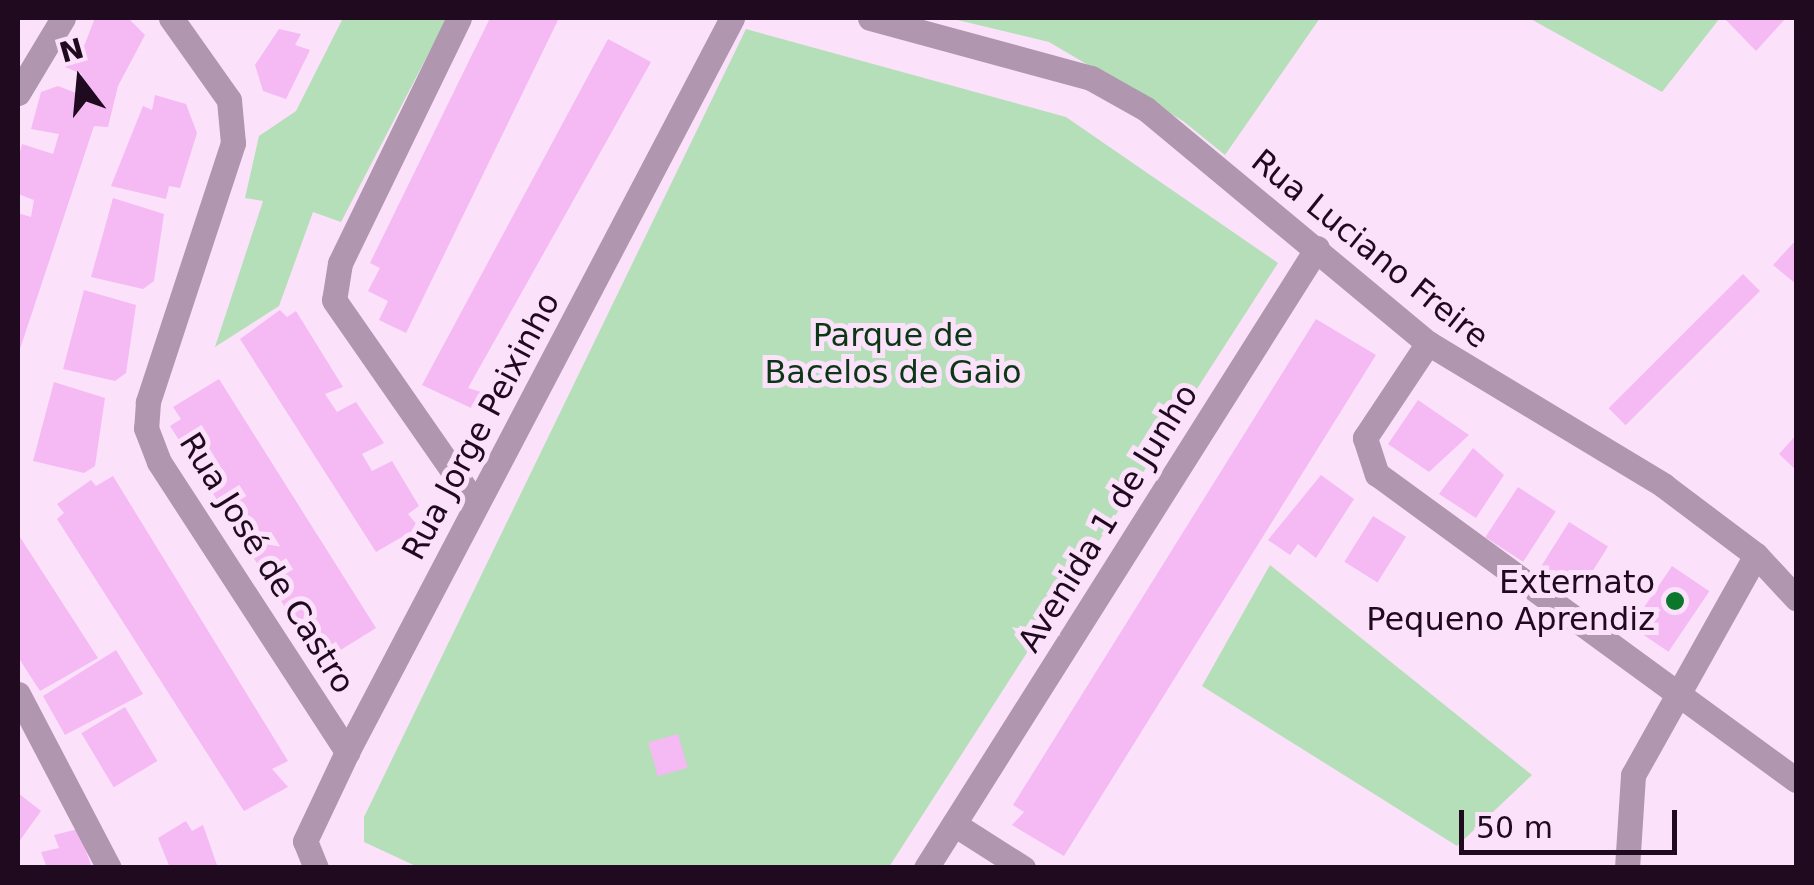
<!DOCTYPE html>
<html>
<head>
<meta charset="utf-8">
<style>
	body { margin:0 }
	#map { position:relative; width:1814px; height:885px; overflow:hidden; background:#fbe2fa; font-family:"DejaVu Sans",sans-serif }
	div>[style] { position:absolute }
	.green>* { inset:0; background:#b5dfb9 }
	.building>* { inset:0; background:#f5b9f4; transform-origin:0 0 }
	.street>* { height:25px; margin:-12.5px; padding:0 12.5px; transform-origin:12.5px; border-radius:12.5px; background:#b096af }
	.dots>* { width:28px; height:28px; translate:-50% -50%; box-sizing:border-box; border:5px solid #fbe2fa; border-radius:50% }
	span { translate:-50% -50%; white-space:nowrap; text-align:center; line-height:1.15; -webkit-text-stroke:10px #fbe2fa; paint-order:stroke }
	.street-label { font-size:32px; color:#1f0a1f }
	.park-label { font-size:32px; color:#0b3714 }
	.poi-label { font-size:32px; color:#1f0a1f }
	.right { translate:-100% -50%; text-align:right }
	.frame { position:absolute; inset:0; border:20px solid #1f0a1f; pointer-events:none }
	.north { position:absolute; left:30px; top:30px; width:100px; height:100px; -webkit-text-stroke:8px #fbe2fa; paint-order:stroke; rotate:344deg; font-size:28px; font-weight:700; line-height:40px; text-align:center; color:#1f0a1f }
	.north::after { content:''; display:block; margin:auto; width:35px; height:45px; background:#1f0a1f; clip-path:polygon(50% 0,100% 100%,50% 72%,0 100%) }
	.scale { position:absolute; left:1459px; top:810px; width:218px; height:45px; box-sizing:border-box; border:5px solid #1f0a1f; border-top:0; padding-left:12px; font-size:30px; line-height:35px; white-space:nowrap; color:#1f0a1f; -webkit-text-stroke:8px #fbe2fa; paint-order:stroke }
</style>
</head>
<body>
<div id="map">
	<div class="green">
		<div style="clip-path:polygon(343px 18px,447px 18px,341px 222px,313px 212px,279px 306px,215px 347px,263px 201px,245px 198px,259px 136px,296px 111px)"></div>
		<div style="clip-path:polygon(949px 18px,1320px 18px,1225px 155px,1183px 121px,1049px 42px)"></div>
		<div style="clip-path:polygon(1529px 18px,1720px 18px,1662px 92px)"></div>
		<div style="clip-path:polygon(746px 29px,1066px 117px,1278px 263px,889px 867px,420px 868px,364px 842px,364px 817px)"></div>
		<div style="clip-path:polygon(1270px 565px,1532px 775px,1457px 846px,1202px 686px)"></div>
	</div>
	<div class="building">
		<div style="clip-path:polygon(95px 18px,128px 18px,145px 35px,118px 86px,108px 127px,94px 126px,18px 355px,18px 213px,31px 217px,34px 200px,18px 194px,18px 159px,22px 144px,53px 154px,59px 134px,31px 129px,41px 92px,58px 86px,76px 93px,82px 74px,65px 67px,72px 43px,84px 46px)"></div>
		<div style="clip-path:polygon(490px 18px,559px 18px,406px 333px,379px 320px,388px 301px,368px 291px,380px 268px,370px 263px)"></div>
		<div style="clip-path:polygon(1724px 18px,1786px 18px,1756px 51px)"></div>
		<div style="clip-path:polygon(279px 29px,301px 34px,295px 45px,310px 50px,286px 99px,263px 91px,255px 65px)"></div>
		<div style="clip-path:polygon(608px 39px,651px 62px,468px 388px,481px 392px,471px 408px,422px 385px)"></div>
		<div style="clip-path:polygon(155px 95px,186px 104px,197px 133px,180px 188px,169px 186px,166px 199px,111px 186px,143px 106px,152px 110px)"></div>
		<div style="clip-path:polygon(113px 198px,164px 214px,154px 281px,143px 289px,91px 277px)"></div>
		<div style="clip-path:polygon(1796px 240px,1796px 284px,1773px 265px)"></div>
		<div style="left:1743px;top:274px;width:24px;height:190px;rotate:45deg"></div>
		<div style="clip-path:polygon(84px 290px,136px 305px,126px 373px,115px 381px,63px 369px)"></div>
		<div style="clip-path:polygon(280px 310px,287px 317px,296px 311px,343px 387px,325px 394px,337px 412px,356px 402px,384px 443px,362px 454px,372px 471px,392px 461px,419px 506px,408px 514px,419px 527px,376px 552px,240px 339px)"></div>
		<div style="clip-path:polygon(1316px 319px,1376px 355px,1064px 856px,1012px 825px,1024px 812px,1013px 805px)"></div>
		<div style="clip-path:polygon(219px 379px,376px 628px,331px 656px,321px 640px,310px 647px,170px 426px,181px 419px,173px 407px)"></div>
		<div style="clip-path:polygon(54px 382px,105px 398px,95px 466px,84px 473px,33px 461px)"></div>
		<div style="clip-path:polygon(1418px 400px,1469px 435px,1429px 472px,1388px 444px)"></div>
		<div style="clip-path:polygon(1796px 435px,1796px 470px,1779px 454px)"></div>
		<div style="clip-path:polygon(1473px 448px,1504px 475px,1476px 518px,1439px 494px)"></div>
		<div style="clip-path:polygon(1321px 475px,1354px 499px,1316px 558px,1298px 544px,1290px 555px,1268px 540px)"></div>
		<div style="clip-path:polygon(113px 476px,288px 761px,272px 769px,288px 787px,244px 811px,57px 519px,64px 513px,57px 504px,91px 480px,96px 486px)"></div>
		<div style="left:1518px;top:487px;width:45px;height:60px;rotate:33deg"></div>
		<div style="left:1373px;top:516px;width:39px;height:54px;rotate:32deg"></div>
		<div style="left:1569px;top:522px;width:46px;height:52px;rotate:32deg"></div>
		<div style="clip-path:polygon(18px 534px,98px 658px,40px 691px,18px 657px)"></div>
		<div style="left:1672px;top:566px;width:45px;height:73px;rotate:34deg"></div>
		<div style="clip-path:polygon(116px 650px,143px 694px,65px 735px,43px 696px)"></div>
		<div style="left:125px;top:707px;width:63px;height:51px;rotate:59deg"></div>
		<div style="left:678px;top:734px;width:35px;height:31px;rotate:74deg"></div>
		<div style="clip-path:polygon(18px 793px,41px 811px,18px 843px)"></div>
		<div style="clip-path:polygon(186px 821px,192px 831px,203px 825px,218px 868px,170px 868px,158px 838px)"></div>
		<div style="clip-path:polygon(78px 829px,92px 868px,47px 868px,41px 852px,59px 848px,54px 835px)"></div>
	</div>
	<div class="street">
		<div style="left:171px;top:18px;width:100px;rotate:54.7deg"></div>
		<div style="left:229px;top:100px;width:43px;rotate:84.7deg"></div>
		<div style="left:233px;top:143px;width:273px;rotate:108.2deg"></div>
		<div style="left:148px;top:402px;width:26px;rotate:94deg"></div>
		<div style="left:146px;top:428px;width:36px;rotate:69deg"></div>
		<div style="left:159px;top:462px;width:346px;rotate:57deg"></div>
		<div style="left:459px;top:18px;width:272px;rotate:115.9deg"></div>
		<div style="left:340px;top:263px;width:37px;rotate:99deg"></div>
		<div style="left:334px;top:300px;width:249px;rotate:55.2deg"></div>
		<div style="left:870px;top:18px;width:229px;rotate:15.2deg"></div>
		<div style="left:1091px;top:78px;width:63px;rotate:29.4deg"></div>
		<div style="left:1146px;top:109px;width:366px;rotate:39.7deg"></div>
		<div style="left:1428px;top:343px;width:275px;rotate:31.1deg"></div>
		<div style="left:1663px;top:485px;width:116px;rotate:37deg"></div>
		<div style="left:1756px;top:555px;width:59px;rotate:47.1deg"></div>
		<div style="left:18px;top:93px;width:87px;rotate:-59deg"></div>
		<div style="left:1428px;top:343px;width:114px;rotate:123.6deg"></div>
		<div style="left:1365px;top:438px;width:38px;rotate:72deg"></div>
		<div style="left:1377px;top:474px;width:519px;rotate:36.14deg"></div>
		<div style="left:18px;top:694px;width:196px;rotate:62.4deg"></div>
		<div style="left:954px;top:824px;width:82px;rotate:32.5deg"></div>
		<div style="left:316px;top:868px;width:29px;rotate:-112deg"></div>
		<div style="left:305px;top:841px;width:98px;rotate:-64.7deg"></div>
		<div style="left:347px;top:752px;width:829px;rotate:-62.32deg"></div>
		<div style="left:926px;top:868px;width:733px;rotate:-57.76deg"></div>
		<div style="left:1627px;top:868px;width:93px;rotate:-86.3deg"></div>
		<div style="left:1633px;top:775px;width:252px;rotate:-60.8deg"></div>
	</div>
	<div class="dots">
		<div style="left:1675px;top:601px;background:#0a772b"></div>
	</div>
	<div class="street-label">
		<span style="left:1370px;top:249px;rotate:39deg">Rua Luciano Freire</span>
		<span style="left:481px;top:426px;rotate:-62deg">Rua Jorge Peixinho</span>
		<span style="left:1108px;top:518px;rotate:-58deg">Avenida 1 de Junho</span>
		<span style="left:267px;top:563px;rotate:58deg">Rua José de Castro</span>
	</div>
	<div class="park-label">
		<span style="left:893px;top:354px">Parque de<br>Bacelos de Gaio</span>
	</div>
	<div class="poi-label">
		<span class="right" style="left:1655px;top:601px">Externato<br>Pequeno Aprendiz</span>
	</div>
	<div class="frame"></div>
	<div class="north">N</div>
	<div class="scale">50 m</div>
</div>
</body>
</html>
